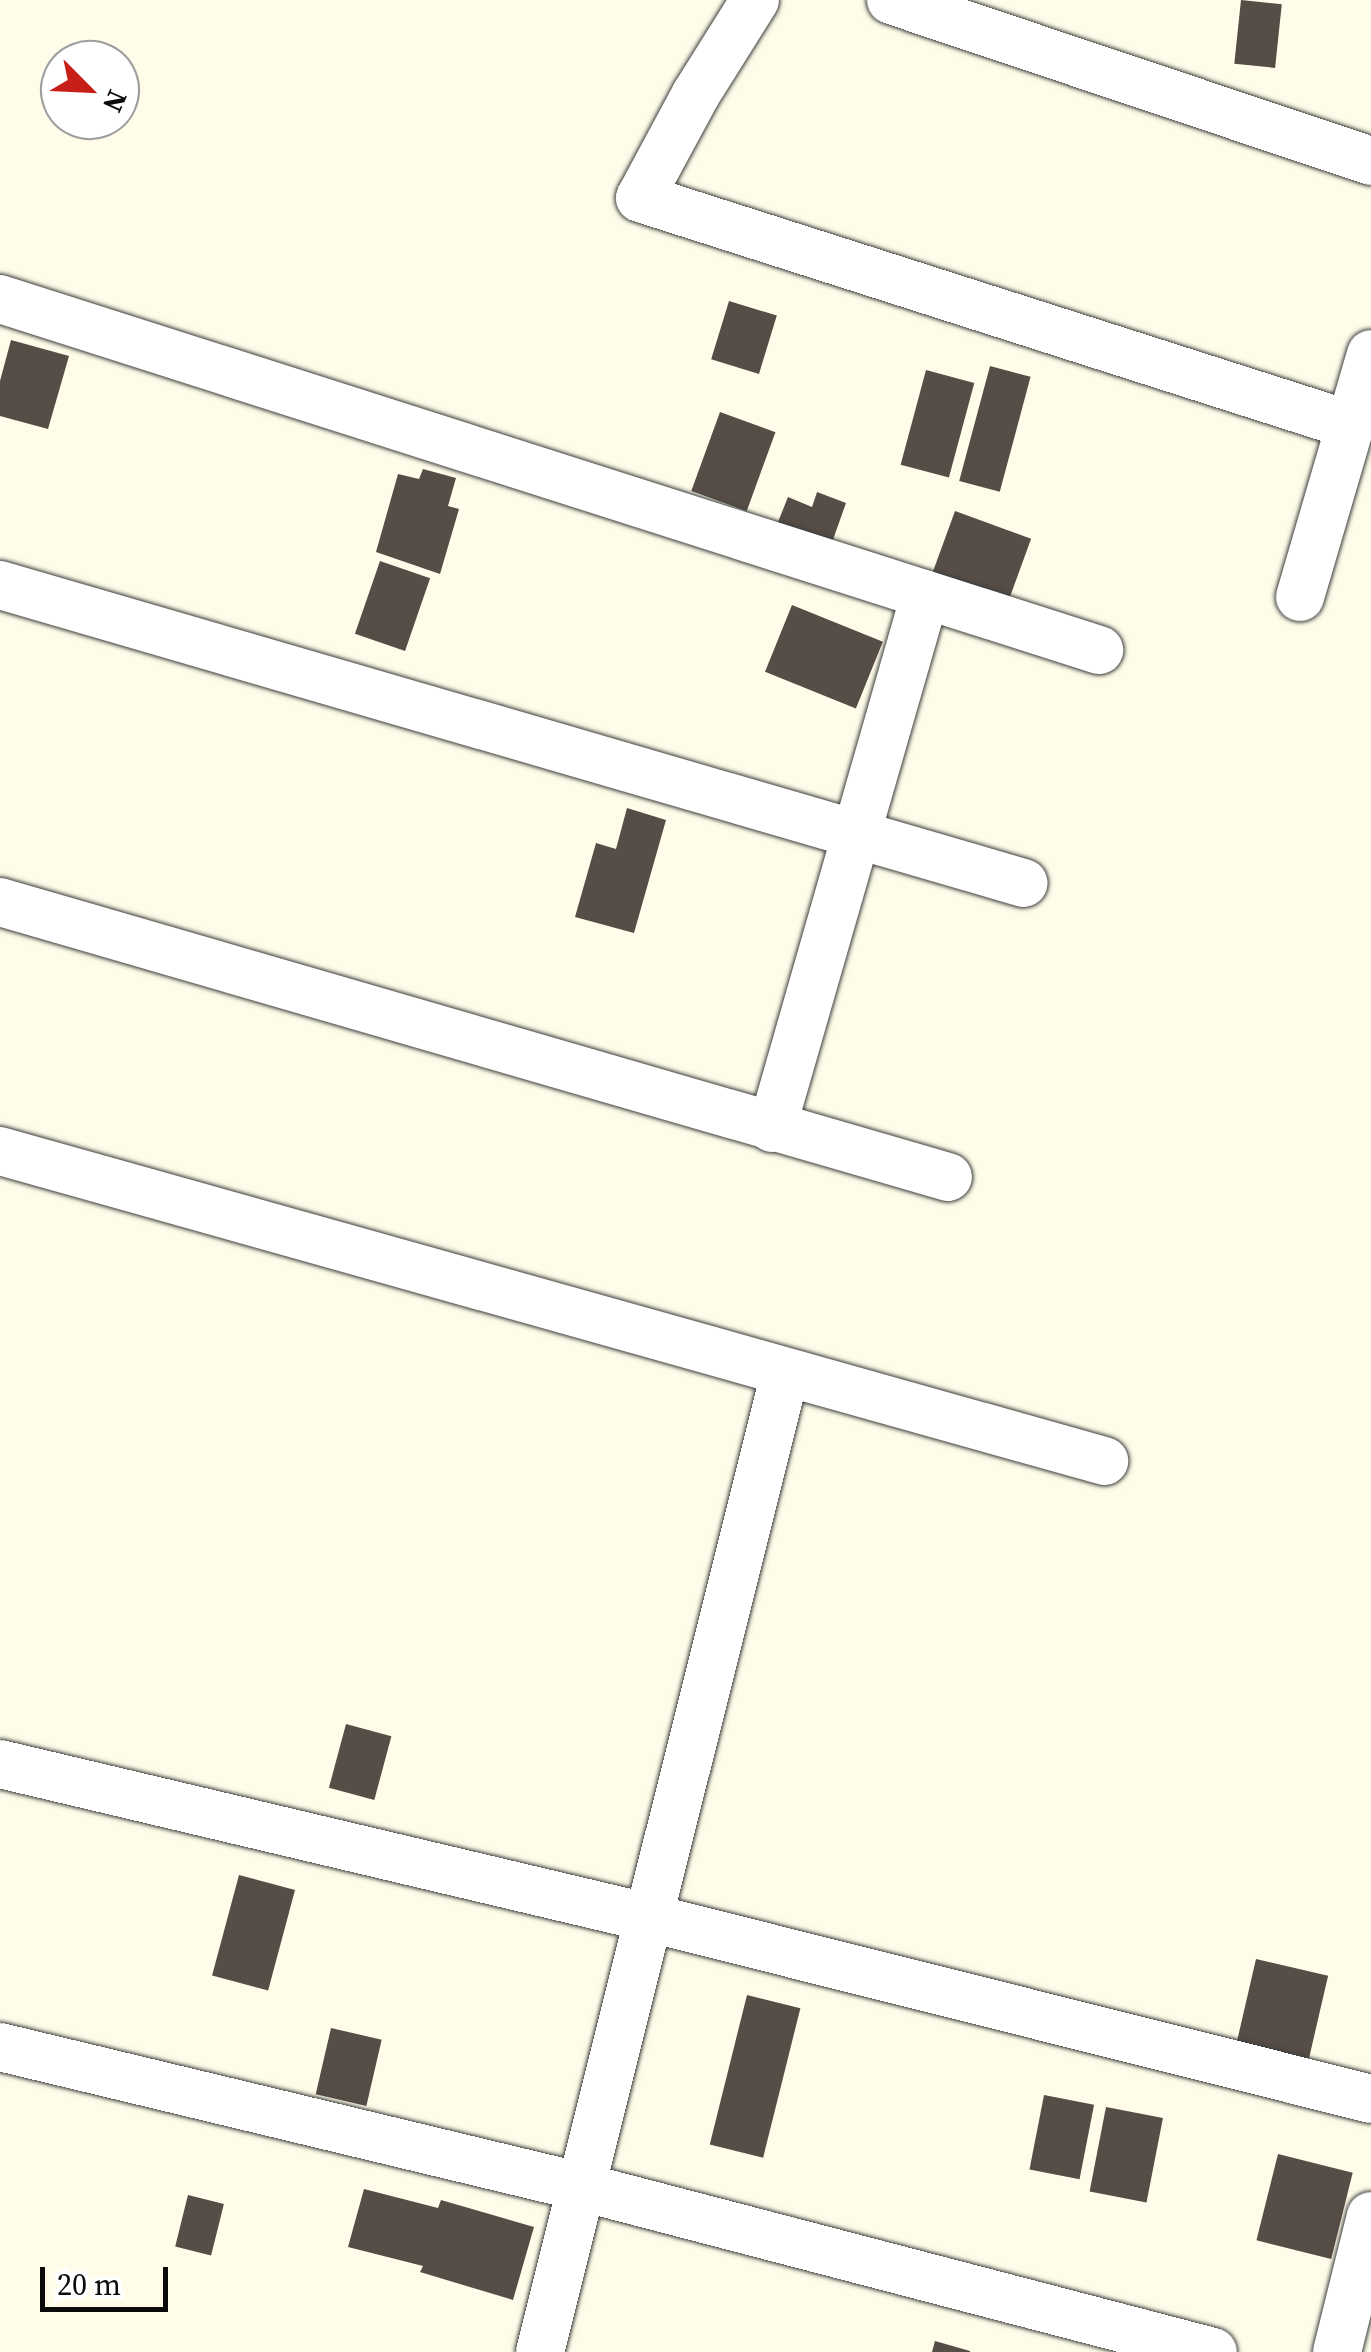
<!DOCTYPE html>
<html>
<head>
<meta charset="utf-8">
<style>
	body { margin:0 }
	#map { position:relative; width:1371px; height:2352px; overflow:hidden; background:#fffde9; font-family:"Source Serif 4",serif }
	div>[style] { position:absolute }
	.building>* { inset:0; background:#554d46; transform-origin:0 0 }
	.roads { filter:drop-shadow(0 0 2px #3e3e3e) drop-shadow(0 0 2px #3e3e3e) }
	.minor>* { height:48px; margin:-24px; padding:0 24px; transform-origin:24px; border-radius:24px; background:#fff }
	span { translate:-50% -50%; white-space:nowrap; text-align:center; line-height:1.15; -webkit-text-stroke:10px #fff; paint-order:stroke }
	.north { position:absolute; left:40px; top:40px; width:100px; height:100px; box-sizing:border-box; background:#fff; border:2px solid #9d9d9d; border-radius:50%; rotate:114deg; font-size:28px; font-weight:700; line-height:40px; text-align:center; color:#0b0b0b }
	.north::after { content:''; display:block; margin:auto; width:35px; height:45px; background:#c71e17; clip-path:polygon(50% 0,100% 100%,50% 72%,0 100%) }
	.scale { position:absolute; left:40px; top:2267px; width:128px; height:45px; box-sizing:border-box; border:5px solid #0b0b0b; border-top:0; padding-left:12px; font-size:30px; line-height:35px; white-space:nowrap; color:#0b0b0b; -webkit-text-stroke:8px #fff; paint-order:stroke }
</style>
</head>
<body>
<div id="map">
	<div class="building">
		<div style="left:1241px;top:0;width:41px;height:64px;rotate:6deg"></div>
		<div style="left:729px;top:301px;width:50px;height:61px;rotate:17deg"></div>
		<div style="clip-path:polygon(11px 340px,69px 356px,48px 429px,0 416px,0 381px)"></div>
		<div style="left:990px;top:366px;width:42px;height:119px;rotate:15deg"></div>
		<div style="left:926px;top:370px;width:50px;height:98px;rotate:15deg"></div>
		<div style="left:720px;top:412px;width:59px;height:84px;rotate:20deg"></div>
		<div style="clip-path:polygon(423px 469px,456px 478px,448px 506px,459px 509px,440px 574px,376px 552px,398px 474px,419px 479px)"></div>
		<div style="clip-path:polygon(817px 492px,846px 503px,829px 551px,778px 522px,788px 497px,812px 507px)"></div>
		<div style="left:955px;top:511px;width:81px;height:73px;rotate:20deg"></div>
		<div style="left:380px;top:561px;width:53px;height:77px;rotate:19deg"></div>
		<div style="left:792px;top:605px;width:98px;height:72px;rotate:22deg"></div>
		<div style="clip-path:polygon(627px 808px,666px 820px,634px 933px,575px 917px,596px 843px,616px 849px)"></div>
		<div style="left:346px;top:1724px;width:47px;height:66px;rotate:15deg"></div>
		<div style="left:239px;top:1875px;width:58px;height:104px;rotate:15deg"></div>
		<div style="left:1256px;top:1959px;width:74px;height:85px;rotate:13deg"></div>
		<div style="left:747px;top:1995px;width:55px;height:154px;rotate:14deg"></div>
		<div style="left:331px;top:2028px;width:52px;height:68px;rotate:13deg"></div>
		<div style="left:1044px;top:2095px;width:51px;height:76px;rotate:11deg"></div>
		<div style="left:1106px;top:2107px;width:58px;height:86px;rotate:11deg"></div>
		<div style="left:1278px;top:2154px;width:77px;height:89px;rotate:14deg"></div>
		<div style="clip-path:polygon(364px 2189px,438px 2208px,441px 2200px,534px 2227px,513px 2300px,420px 2272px,423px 2266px,348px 2247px)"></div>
		<div style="left:188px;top:2195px;width:37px;height:53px;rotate:14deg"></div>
		<div style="clip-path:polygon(935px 2341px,970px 2351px,970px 2352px,932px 2352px)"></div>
	</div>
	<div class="roads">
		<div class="minor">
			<div style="left:755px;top:0;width:111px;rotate:122.1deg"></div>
			<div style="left:696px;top:94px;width:118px;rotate:118.3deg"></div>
			<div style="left:640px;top:198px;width:745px;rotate:17.73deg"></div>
			<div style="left:891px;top:0;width:506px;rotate:18.54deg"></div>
			<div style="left:0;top:299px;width:1154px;rotate:17.71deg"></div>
			<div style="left:0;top:585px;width:1066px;rotate:16.23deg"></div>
			<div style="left:1300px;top:597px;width:253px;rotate:-73.7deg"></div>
			<div style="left:0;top:902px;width:987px;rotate:16.18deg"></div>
			<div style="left:772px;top:1128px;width:555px;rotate:-73.98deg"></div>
			<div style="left:0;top:1151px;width:1147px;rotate:15.68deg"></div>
			<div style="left:0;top:1764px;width:668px;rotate:13.33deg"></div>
			<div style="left:650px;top:1918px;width:743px;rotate:14.09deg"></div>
			<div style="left:0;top:2047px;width:599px;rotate:13.53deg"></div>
			<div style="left:582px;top:2187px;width:652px;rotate:14.65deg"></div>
			<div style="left:540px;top:2352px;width:1009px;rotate:-75.95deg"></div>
			<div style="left:1337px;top:2352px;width:140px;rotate:-76deg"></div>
		</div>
	</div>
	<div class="north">N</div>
	<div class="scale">20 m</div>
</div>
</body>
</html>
